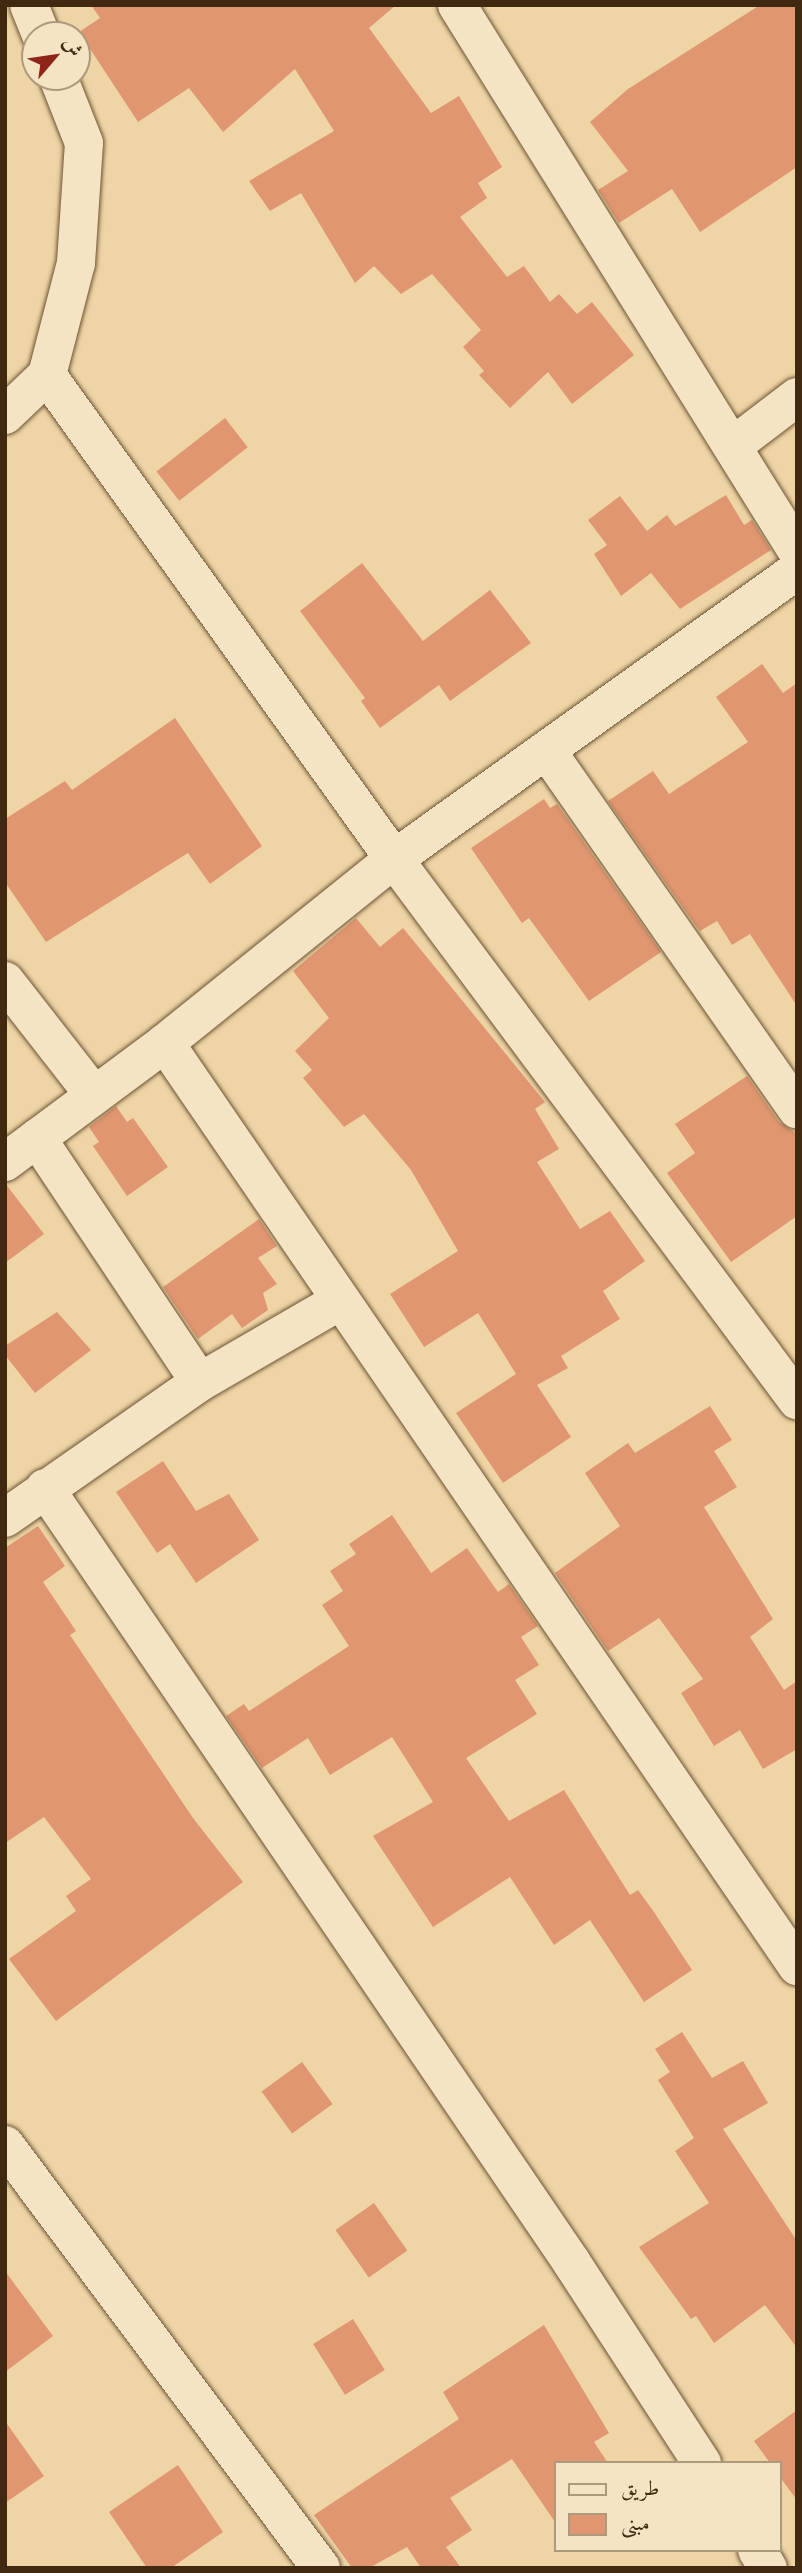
<!DOCTYPE html>
<html>
<head>
<meta charset="utf-8">
<style>
	body { margin:0 }
	#map { position:relative; width:802px; height:2573px; overflow:hidden; background:#efd5a5; font-family:"IM FELL Double Pica",Amiri,serif }
	div>[style] { position:absolute }
	.building>* { inset:0; background:#e09670; transform-origin:0 0 }
	.roads { filter:drop-shadow(0 0 2px #6c5435) drop-shadow(0 0 2px #6c5435) }
	.street>* { height:38px; margin:-19px; padding:0 19px; transform-origin:19px; border-radius:19px; background:#f5e4c4 }
	span { translate:-50% -50%; white-space:nowrap; text-align:center; line-height:1.15; -webkit-text-stroke:5px #f5e4c4; paint-order:stroke }
	.frame { position:absolute; inset:0; border:7px solid #402910; pointer-events:none }
	.legend { position:absolute; left:554px; top:2461px; width:228px; height:91px; box-sizing:border-box; background:#f5e4c4; border:2px solid #ad997c; margin:0; padding:9px 12px; list-style:none; font-size:21px; color:#402910 }
	.legend li { display:flex; align-items:center; gap:14px; height:35px }
	.legend b { width:35px; border:2px solid #ad997c }
	.north { position:absolute; left:21px; top:21px; width:70px; height:70px; box-sizing:border-box; background:#f5e4c4; border:2px solid #ad997c; border-radius:50%; rotate:61deg; font-size:19px; font-weight:700; line-height:28px; text-align:center; color:#402910 }
	.north::after { content:''; display:block; margin:auto; width:24px; height:32px; background:#8f2418; clip-path:polygon(50% 0,100% 100%,50% 72%,0 100%) }
</style>
</head>
<body>
<div id="map">
	<div class="building">
		<div style="clip-path:polygon(91px 5px,396px 5px,369px 28px,431px 113px,459px 96px,502px 167px,478px 183px,487px 198px,460px 217px,507px 277px,524px 266px,550px 302px,559px 294px,577px 314px,592px 302px,634px 355px,572px 404px,548px 372px,510px 408px,479px 375px,484px 371px,463px 347px,481px 330px,432px 274px,401px 294px,374px 266px,355px 283px,301px 193px,270px 211px,249px 181px,334px 131px,295px 69px,223px 132px,189px 88px,138px 122px,79px 32px,100px 18px)"></div>
		<div style="clip-path:polygon(760px 5px,797px 5px,797px 167px,700px 232px,672px 189px,619px 223px,598px 190px,628px 171px,590px 122px,628px 89px)"></div>
		<div style="left:225px;top:418px;width:37px;height:87px;rotate:52deg"></div>
		<div style="clip-path:polygon(726px 495px,744px 525px,752px 520px,771px 550px,680px 609px,651px 573px,621px 596px,594px 554px,607px 545px,588px 520px,620px 496px,647px 531px,667px 515px,675px 526px)"></div>
		<div style="clip-path:polygon(362px 563px,423px 641px,490px 590px,531px 643px,450px 701px,439px 685px,380px 728px,361px 701px,365px 698px,300px 611px)"></div>
		<div style="clip-path:polygon(762px 664px,783px 693px,797px 683px,797px 1006px,750px 934px,732px 945px,717px 921px,700px 931px,696px 926px,608px 801px,653px 771px,669px 794px,748px 742px,716px 697px)"></div>
		<div style="clip-path:polygon(175px 718px,262px 846px,210px 884px,188px 853px,46px 942px,5px 882px,5px 819px,65px 781px,72px 790px)"></div>
		<div style="clip-path:polygon(544px 799px,550px 808px,557px 804px,661px 952px,589px 1001px,529px 918px,522px 923px,471px 848px)"></div>
		<div style="clip-path:polygon(356px 918px,380px 947px,403px 928px,545px 1102px,535px 1109px,559px 1149px,537px 1162px,580px 1229px,610px 1211px,645px 1261px,603px 1291px,620px 1319px,561px 1356px,568px 1368px,537px 1385px,571px 1437px,503px 1483px,456px 1413px,516px 1374px,478px 1313px,424px 1347px,390px 1294px,458px 1251px,411px 1170px,364px 1114px,344px 1127px,303px 1078px,312px 1070px,295px 1051px,329px 1018px,293px 971px)"></div>
		<div style="clip-path:polygon(747px 1076px,779px 1122px,797px 1134px,797px 1216px,731px 1262px,667px 1173px,695px 1153px,675px 1124px)"></div>
		<div style="clip-path:polygon(116px 1106px,127px 1122px,133px 1118px,168px 1167px,127px 1196px,93px 1146px,99px 1142px,89px 1127px)"></div>
		<div style="clip-path:polygon(5px 1183px,44px 1234px,5px 1263px)"></div>
		<div style="clip-path:polygon(259px 1219px,277px 1246px,258px 1258px,277px 1284px,263px 1293px,268px 1310px,242px 1328px,232px 1314px,198px 1339px,163px 1287px)"></div>
		<div style="clip-path:polygon(57px 1312px,91px 1350px,35px 1393px,5px 1355px,5px 1346px)"></div>
		<div style="clip-path:polygon(710px 1406px,732px 1440px,714px 1451px,737px 1487px,704px 1507px,773px 1619px,750px 1637px,784px 1690px,797px 1681px,797px 1749px,763px 1769px,740px 1730px,714px 1746px,681px 1693px,703px 1679px,659px 1618px,608px 1651px,555px 1573px,620px 1526px,585px 1473px,628px 1443px,635px 1453px)"></div>
		<div style="clip-path:polygon(163px 1461px,196px 1511px,229px 1494px,259px 1540px,196px 1583px,170px 1544px,157px 1553px,116px 1492px)"></div>
		<div style="clip-path:polygon(392px 1515px,431px 1573px,467px 1548px,498px 1592px,509px 1584px,538px 1626px,521px 1637px,539px 1665px,515px 1680px,537px 1714px,466px 1758px,509px 1821px,564px 1790px,630px 1895px,638px 1890px,654px 1912px,692px 1970px,644px 2002px,590px 1920px,554px 1945px,510px 1877px,433px 1927px,373px 1836px,433px 1802px,392px 1737px,330px 1775px,308px 1738px,262px 1768px,226px 1716px,244px 1704px,249px 1711px,349px 1646px,322px 1605px,343px 1591px,330px 1571px,356px 1554px,349px 1544px)"></div>
		<div style="clip-path:polygon(38px 1526px,65px 1566px,43px 1582px,76px 1631px,70px 1635px,193px 1818px,243px 1882px,56px 2021px,9px 1959px,76px 1911px,66px 1896px,91px 1879px,44px 1817px,5px 1843px,5px 1548px)"></div>
		<div style="clip-path:polygon(682px 2032px,712px 2078px,743px 2061px,768px 2103px,723px 2129px,797px 2241px,797px 2348px,765px 2305px,714px 2343px,696px 2316px,691px 2319px,639px 2247px,709px 2203px,675px 2151px,694px 2138px,658px 2080px,670px 2072px,655px 2049px)"></div>
		<div style="left:302px;top:2062px;width:52px;height:50px;rotate:54deg"></div>
		<div style="left:374px;top:2203px;width:58px;height:47px;rotate:55deg"></div>
		<div style="clip-path:polygon(5px 2271px,53px 2336px,5px 2372px)"></div>
		<div style="left:353px;top:2319px;width:60px;height:47px;rotate:58deg"></div>
		<div style="clip-path:polygon(544px 2325px,609px 2433px,594px 2442px,608px 2463px,555px 2463px,555px 2522px,512px 2459px,450px 2498px,472px 2530px,446px 2547px,461px 2568px,421px 2568px,407px 2547px,369px 2568px,352px 2568px,314px 2515px,459px 2419px,443px 2392px)"></div>
		<div style="clip-path:polygon(797px 2410px,797px 2500px,779px 2476px,779px 2463px,770px 2463px,754px 2441px)"></div>
		<div style="clip-path:polygon(5px 2421px,44px 2476px,5px 2503px)"></div>
		<div style="clip-path:polygon(178px 2465px,223px 2532px,171px 2568px,147px 2568px,109px 2512px)"></div>
	</div>
	<div class="roads">
		<div class="street">
			<div style="left:29px;top:5px;width:32px;rotate:68deg"></div>
			<div style="left:457px;top:5px;width:643px;rotate:58.09deg"></div>
			<div style="left:47px;top:375px;width:596px;rotate:54.36deg"></div>
			<div style="left:394px;top:859px;width:675px;rotate:53.32deg"></div>
			<div style="left:5px;top:415px;width:58px;rotate:-43.6deg"></div>
			<div style="left:47px;top:375px;width:116px;rotate:-75.5deg"></div>
			<div style="left:76px;top:263px;width:120px;rotate:-86.2deg"></div>
			<div style="left:84px;top:143px;width:71px;rotate:-111.5deg"></div>
			<div style="left:734px;top:445px;width:79px;rotate:-37.3deg"></div>
			<div style="left:547px;top:751px;width:437px;rotate:55.1deg"></div>
			<div style="left:5px;top:981px;width:145px;rotate:52deg"></div>
			<div style="left:165px;top:1043px;width:1119px;rotate:55.6deg"></div>
			<div style="left:37px;top:1138px;width:293px;rotate:56.3deg"></div>
			<div style="left:5px;top:1162px;width:199px;rotate:-36.6deg"></div>
			<div style="left:165px;top:1043px;width:294px;rotate:-38.8deg"></div>
			<div style="left:394px;top:859px;width:496px;rotate:-35.6deg"></div>
			<div style="left:45px;top:1488px;width:937px;rotate:55.78deg"></div>
			<div style="left:572px;top:2263px;width:239px;rotate:57deg"></div>
			<div style="left:5px;top:1518px;width:238px;rotate:-34.9deg"></div>
			<div style="left:200px;top:1382px;width:162px;rotate:-30.1deg"></div>
			<div style="left:5px;top:2145px;width:528px;rotate:53.24deg"></div>
			<div style="left:757px;top:2550px;width:21px;rotate:59deg"></div>
		</div>
	</div>
	<div class="frame"></div>
	<ul class="legend">
	<li><b style="height:9px;background:#f5e4c4"></b>طريق</li>
	<li><b style="height:19px;background:#e09670"></b>مبنى</li>
	</ul>
	<div class="north">ش</div>
</div>
</body>
</html>
